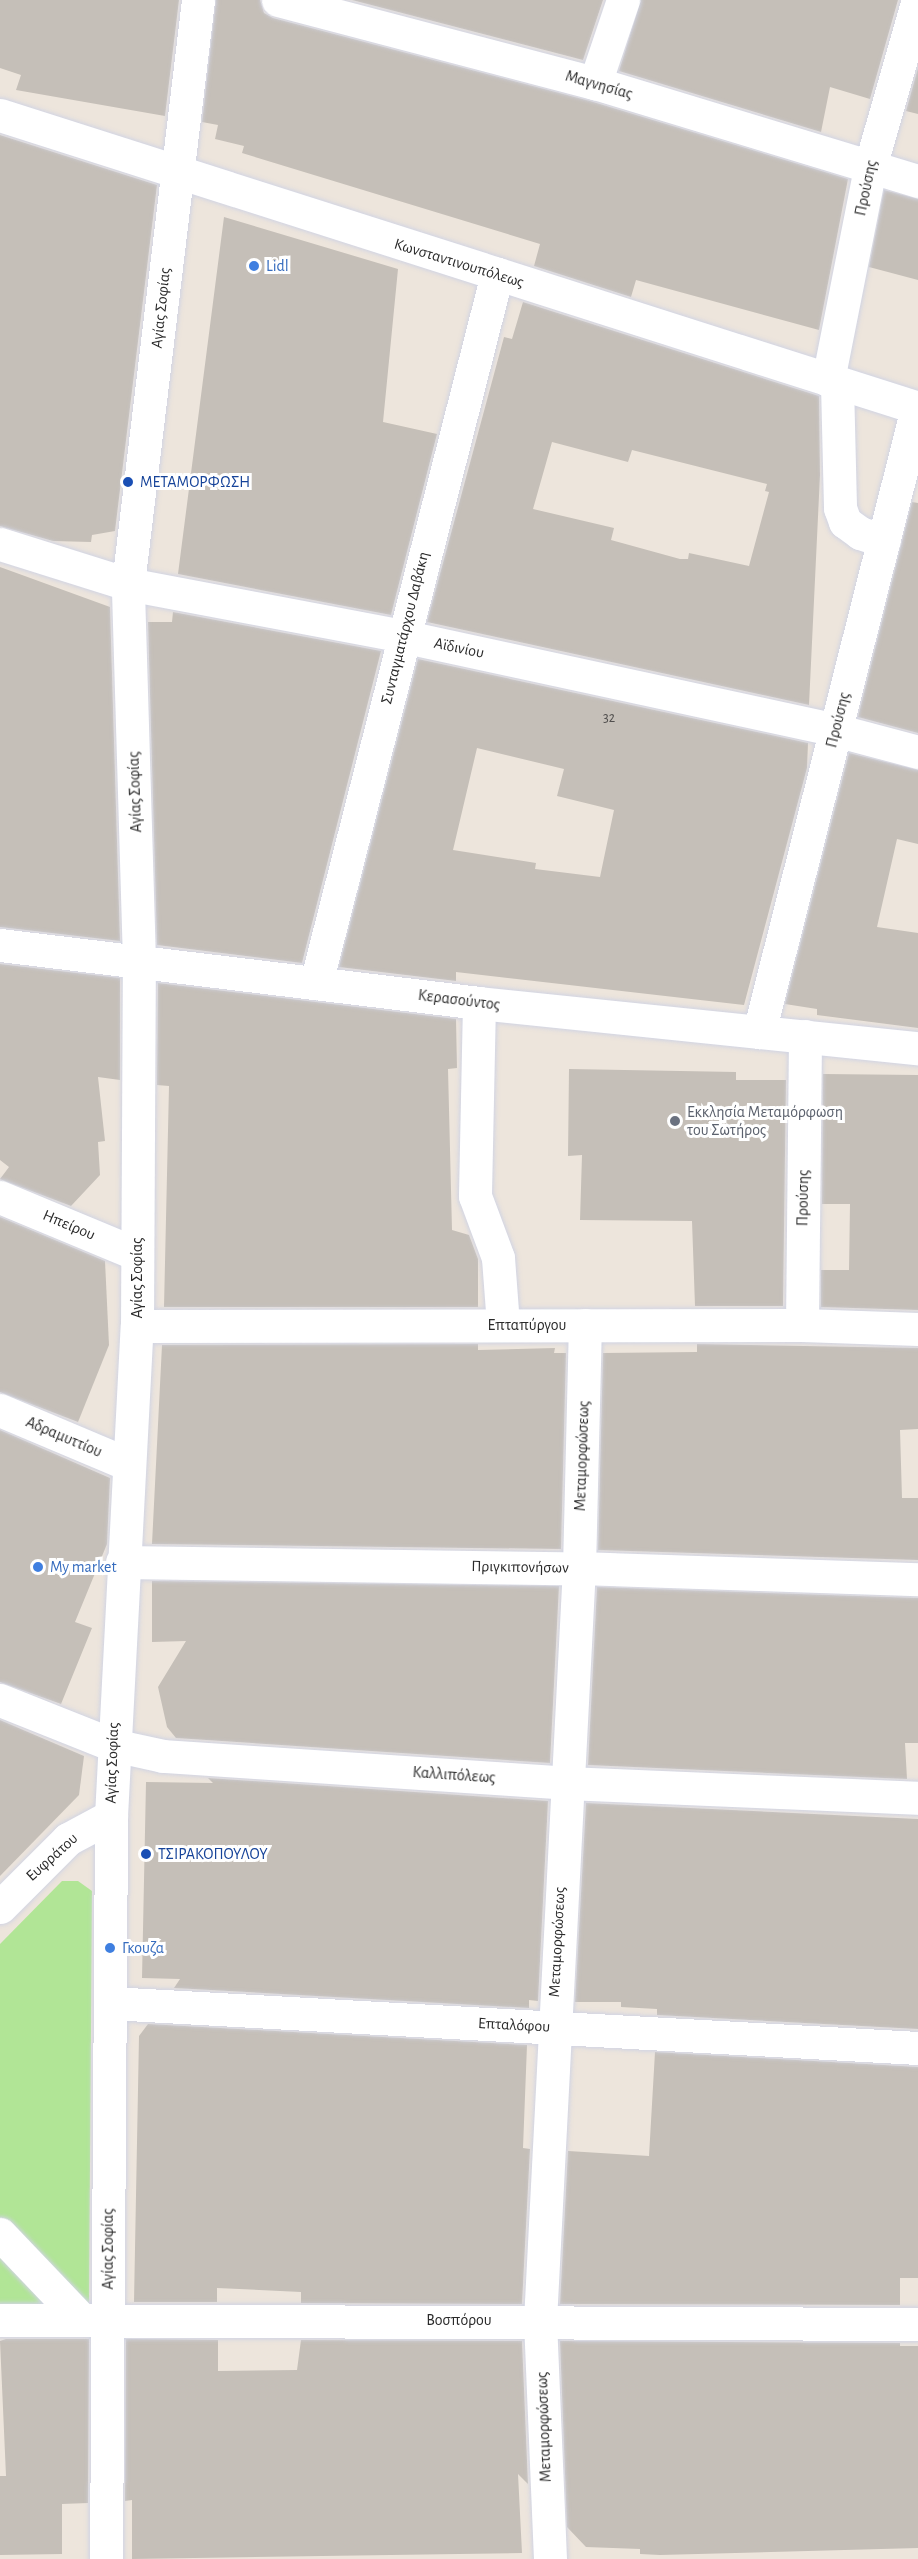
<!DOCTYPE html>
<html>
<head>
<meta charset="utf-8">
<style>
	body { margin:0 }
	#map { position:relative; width:918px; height:2559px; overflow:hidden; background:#ede5dc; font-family:"Alegreya Sans",sans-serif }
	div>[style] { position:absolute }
	.green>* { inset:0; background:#b1e596 }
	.building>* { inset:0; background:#c5bfb8 }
	.roads { filter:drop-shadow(0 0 2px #d1d4e3) drop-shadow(0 0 2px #d1d4e3) }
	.street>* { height:33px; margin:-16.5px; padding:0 16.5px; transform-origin:16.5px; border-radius:16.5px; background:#fff }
	.secondary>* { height:33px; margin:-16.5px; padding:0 16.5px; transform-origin:16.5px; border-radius:16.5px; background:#fff }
	.dots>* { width:16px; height:16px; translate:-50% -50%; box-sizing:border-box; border:3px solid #fff; border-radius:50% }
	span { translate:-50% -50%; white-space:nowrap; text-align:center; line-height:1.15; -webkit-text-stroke:6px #fff; paint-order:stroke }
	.number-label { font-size:14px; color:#514f4e }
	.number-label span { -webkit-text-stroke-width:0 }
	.street-label { font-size:16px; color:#2a2a2a }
	.shop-label { font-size:16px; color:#366cbe }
	.left { translate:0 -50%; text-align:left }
	.transit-label { font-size:16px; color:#164399 }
	.worship-label { font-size:16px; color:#5b616d }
</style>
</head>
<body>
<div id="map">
	<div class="green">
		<div style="clip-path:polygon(62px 1881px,78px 1881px,92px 1891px,89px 2306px,0 2308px,0 1944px)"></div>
	</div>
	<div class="building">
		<div style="clip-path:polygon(0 0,179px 0,165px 116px,16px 90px,21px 75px,0 68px)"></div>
		<div style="clip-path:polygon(216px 0,260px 0,264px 13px,273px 18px,590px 101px,848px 179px,819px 330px,636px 280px,631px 297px,534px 266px,540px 244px,242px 153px,244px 146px,215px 139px,218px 125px,202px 122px)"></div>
		<div style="clip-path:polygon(352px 0,603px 0,583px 60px)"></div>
		<div style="clip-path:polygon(641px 0,898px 0,870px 99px,830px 87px,821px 132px,619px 71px)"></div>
		<div style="clip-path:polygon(918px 68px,918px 114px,906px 111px)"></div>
		<div style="clip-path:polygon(0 135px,157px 185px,115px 531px,92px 535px,91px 542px,53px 541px,0 526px)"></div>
		<div style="clip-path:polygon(884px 190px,918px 199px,918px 280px,869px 267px)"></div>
		<div style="clip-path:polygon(224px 217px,398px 269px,383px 422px,437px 434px,391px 615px,178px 574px)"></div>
		<div style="clip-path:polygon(evenodd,523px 302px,819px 396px,820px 475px,809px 705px,427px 622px,504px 337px,512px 339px,523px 302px,552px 442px,628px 462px,632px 450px,767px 484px,765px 491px,769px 492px,749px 566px,689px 553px,688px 559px,680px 559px,611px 540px,614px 528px,533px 509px,552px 442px)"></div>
		<div style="clip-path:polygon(912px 502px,918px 503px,918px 733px,858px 717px)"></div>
		<div style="clip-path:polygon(0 567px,110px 607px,120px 941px,0 927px)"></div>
		<div style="clip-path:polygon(173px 612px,381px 651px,302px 963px,157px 945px,148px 622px,172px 622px)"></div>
		<div style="clip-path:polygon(evenodd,418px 659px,808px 743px,807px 768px,744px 1005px,456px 972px,456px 981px,339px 967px,418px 659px,477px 748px,564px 769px,557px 796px,614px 810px,600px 877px,535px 869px,536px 863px,453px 850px,477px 748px)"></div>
		<div style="clip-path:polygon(849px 753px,918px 770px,918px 844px,897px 839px,877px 927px,918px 933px,918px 1028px,817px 1015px,817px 1009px,785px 1004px)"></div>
		<div style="clip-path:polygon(0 964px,120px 978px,120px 1080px,98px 1077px,105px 1141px,98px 1142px,100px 1175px,71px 1206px,0 1179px,9px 1167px,0 1160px)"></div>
		<div style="clip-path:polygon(158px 983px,456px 1019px,457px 1068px,448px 1069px,452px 1230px,469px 1235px,478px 1259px,478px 1307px,164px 1307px,169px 1086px,157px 1085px)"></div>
		<div style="clip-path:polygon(569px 1069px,736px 1072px,736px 1080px,786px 1080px,783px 1306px,695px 1306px,692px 1221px,580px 1220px,582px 1155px,568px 1156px)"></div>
		<div style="clip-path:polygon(823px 1074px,918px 1075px,918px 1310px,821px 1307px,821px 1270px,849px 1270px,850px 1204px,822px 1204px)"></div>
		<div style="clip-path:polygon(0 1217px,105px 1261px,109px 1345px,78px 1422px,0 1392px)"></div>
		<div style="clip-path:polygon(478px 1344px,478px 1350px,555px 1348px,554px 1353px,566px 1353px,561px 1549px,152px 1544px,162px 1345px)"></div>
		<div style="clip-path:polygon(697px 1344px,918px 1348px,918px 1429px,900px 1430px,902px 1498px,918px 1498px,918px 1560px,598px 1550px,603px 1353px,697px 1352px)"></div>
		<div style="clip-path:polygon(0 1430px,110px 1478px,107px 1544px,75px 1622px,92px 1628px,61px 1704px,0 1682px)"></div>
		<div style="clip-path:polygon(152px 1581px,559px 1586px,550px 1763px,176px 1738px,167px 1727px,158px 1687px,186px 1641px,152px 1642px)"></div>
		<div style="clip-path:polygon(597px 1587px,918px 1598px,918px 1743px,905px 1743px,907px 1779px,588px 1765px)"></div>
		<div style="clip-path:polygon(0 1720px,84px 1756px,79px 1795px,0 1876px)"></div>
		<div style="clip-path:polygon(208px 1778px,548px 1801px,538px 2001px,529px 2000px,529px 2008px,174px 1988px,180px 1979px,142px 1978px,146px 1782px,213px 1783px)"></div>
		<div style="clip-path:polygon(586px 1803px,918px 1819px,918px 2029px,657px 2015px,657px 2009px,621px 2007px,621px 2002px,575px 2002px)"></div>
		<div style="clip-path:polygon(148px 2024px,527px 2045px,523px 2148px,530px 2149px,522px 2304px,301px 2303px,301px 2292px,217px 2288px,217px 2302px,134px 2302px,139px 2036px)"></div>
		<div style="clip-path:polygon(655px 2052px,918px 2067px,918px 2278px,900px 2278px,900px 2305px,560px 2304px,568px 2151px,649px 2156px)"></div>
		<div style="clip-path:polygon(6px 2339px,89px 2339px,88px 2503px,62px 2504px,62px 2554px,0 2555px,0 2476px,6px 2476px,0 2341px)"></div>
		<div style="clip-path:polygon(126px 2339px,218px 2340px,218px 2371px,297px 2370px,301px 2340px,522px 2341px,528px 2484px,518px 2474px,522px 2553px,132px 2559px,132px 2500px,125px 2501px)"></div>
		<div style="clip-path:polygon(560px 2341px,900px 2343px,900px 2346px,918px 2346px,918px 2548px,660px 2555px,640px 2554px,640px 2549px,586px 2547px,567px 2527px)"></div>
	</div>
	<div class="roads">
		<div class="street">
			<div style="left:278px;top:0;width:328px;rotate:14.7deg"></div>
			<div style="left:595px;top:83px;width:338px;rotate:16.9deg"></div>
			<div style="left:595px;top:83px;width:88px;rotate:-71.4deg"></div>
			<div style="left:0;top:115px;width:964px;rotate:17.7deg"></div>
			<div style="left:828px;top:380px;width:217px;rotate:-78.8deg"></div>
			<div style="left:870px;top:167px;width:174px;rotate:-74deg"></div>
			<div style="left:837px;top:384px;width:124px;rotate:88.6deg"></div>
			<div style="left:840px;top:508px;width:15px;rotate:70deg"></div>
			<div style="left:845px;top:522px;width:19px;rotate:36deg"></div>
			<div style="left:860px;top:533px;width:25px;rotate:18deg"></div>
			<div style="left:0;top:544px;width:134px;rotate:17.4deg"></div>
			<div style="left:128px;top:584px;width:279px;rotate:10.7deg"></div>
			<div style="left:402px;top:636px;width:443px;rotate:12.2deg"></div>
			<div style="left:835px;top:730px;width:86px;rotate:14.8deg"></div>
			<div style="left:0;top:945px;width:482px;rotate:6.9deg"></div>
			<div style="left:479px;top:1003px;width:441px;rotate:5.9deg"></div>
			<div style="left:316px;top:983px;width:732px;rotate:-75.68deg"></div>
			<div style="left:479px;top:1003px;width:193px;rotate:91.2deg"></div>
			<div style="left:475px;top:1196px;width:66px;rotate:69.6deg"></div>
			<div style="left:498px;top:1258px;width:67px;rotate:85.7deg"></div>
			<div style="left:759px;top:1032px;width:644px;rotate:-75.79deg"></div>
			<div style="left:0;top:1197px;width:148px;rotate:22.6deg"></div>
			<div style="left:802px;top:1325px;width:289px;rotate:-89.4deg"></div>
			<div style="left:137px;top:1326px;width:665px;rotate:-0.09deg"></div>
			<div style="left:802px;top:1325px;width:116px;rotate:2deg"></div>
			<div style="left:0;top:1410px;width:139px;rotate:22.9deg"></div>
			<div style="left:122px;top:1562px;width:457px;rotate:0.8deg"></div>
			<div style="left:579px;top:1568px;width:339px;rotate:1.9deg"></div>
			<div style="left:0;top:1700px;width:122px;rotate:21.7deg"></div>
			<div style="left:113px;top:1745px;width:51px;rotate:12.4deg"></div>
			<div style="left:163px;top:1756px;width:403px;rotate:3.8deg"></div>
			<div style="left:565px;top:1783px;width:353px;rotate:2.4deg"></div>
			<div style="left:0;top:1907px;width:96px;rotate:-45deg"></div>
			<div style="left:68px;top:1839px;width:49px;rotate:-28.1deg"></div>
			<div style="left:110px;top:2003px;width:809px;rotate:3.19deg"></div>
			<div style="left:0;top:2234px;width:116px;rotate:46.4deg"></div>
			<div style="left:0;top:2320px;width:918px;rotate:0.25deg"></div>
			<div style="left:550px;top:2559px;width:238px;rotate:-92.4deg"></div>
			<div style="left:540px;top:2321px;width:754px;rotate:-87.04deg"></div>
			<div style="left:579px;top:1568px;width:243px;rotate:-88.6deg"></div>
		</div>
		<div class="secondary">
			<div style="left:106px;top:2559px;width:743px;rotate:-89.61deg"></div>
			<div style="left:111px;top:1816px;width:491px;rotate:-87deg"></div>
			<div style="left:137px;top:1326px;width:365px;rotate:-89.7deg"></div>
			<div style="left:139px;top:961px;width:377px;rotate:-91.7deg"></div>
			<div style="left:128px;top:584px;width:588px;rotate:-83.16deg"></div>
		</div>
	</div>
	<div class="dots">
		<div style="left:254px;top:266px;background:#3f7fe0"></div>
		<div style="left:128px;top:482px;background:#1a4fb4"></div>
		<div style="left:675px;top:1121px;background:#6b7280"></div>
		<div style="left:38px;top:1567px;background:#3f7fe0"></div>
		<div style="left:146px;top:1854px;background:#1a4fb4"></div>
		<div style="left:110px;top:1948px;background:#3f7fe0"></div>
	</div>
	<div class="number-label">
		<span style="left:609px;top:718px">32</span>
	</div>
	<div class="street-label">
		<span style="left:599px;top:85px;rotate:16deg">Μαγνησίας</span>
		<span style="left:866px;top:188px;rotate:-78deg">Προύσης</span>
		<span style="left:459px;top:263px;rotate:17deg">Κωνσταντινουπόλεως</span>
		<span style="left:161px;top:308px;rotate:-84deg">Αγίας Σοφίας</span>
		<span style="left:405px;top:628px;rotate:-76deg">Συνταγματάρχου Δαβάκη</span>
		<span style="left:459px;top:648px;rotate:12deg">Αϊδινίου</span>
		<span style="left:838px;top:720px;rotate:-76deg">Προύσης</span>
		<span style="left:135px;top:792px;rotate:-92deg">Αγίας Σοφίας</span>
		<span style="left:459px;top:1000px;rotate:7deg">Κερασούντος</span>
		<span style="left:803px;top:1198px;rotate:-89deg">Προύσης</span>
		<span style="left:69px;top:1225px;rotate:23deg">Ηπείρου</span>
		<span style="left:137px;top:1278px;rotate:-90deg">Αγίας Σοφίας</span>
		<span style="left:527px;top:1325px">Επταπύργου</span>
		<span style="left:64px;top:1437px;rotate:23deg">Αδραμυττίου</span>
		<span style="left:582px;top:1456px;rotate:-88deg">Μεταμορφώσεως</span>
		<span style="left:520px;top:1567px;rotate:1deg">Πριγκιπονήσων</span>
		<span style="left:112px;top:1763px;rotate:-88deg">Αγίας Σοφίας</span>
		<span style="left:454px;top:1775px;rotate:4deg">Καλλιπόλεως</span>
		<span style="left:52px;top:1857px;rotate:-42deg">Ευφράτου</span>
		<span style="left:557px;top:1942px;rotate:-87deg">Μεταμορφώσεως</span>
		<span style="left:514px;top:2025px;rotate:3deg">Επταλόφου</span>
		<span style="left:108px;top:2249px;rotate:-90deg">Αγίας Σοφίας</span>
		<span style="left:459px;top:2320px">Βοσπόρου</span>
		<span style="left:544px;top:2427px;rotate:-92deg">Μεταμορφώσεως</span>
	</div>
	<div class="shop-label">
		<span class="left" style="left:266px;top:266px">Lidl</span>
		<span class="left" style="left:50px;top:1567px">My market</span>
		<span class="left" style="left:122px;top:1948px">Γκουζα</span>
	</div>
	<div class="transit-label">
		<span class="left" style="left:140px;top:482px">ΜΕΤΑΜΟΡΦΩΣΗ</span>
		<span class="left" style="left:158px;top:1854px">ΤΣΙΡΑΚΟΠΟΥΛΟΥ</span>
	</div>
	<div class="worship-label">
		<span class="left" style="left:687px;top:1121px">Εκκλησία Μεταμόρφωση<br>του Σωτήρος</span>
	</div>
</div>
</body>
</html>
